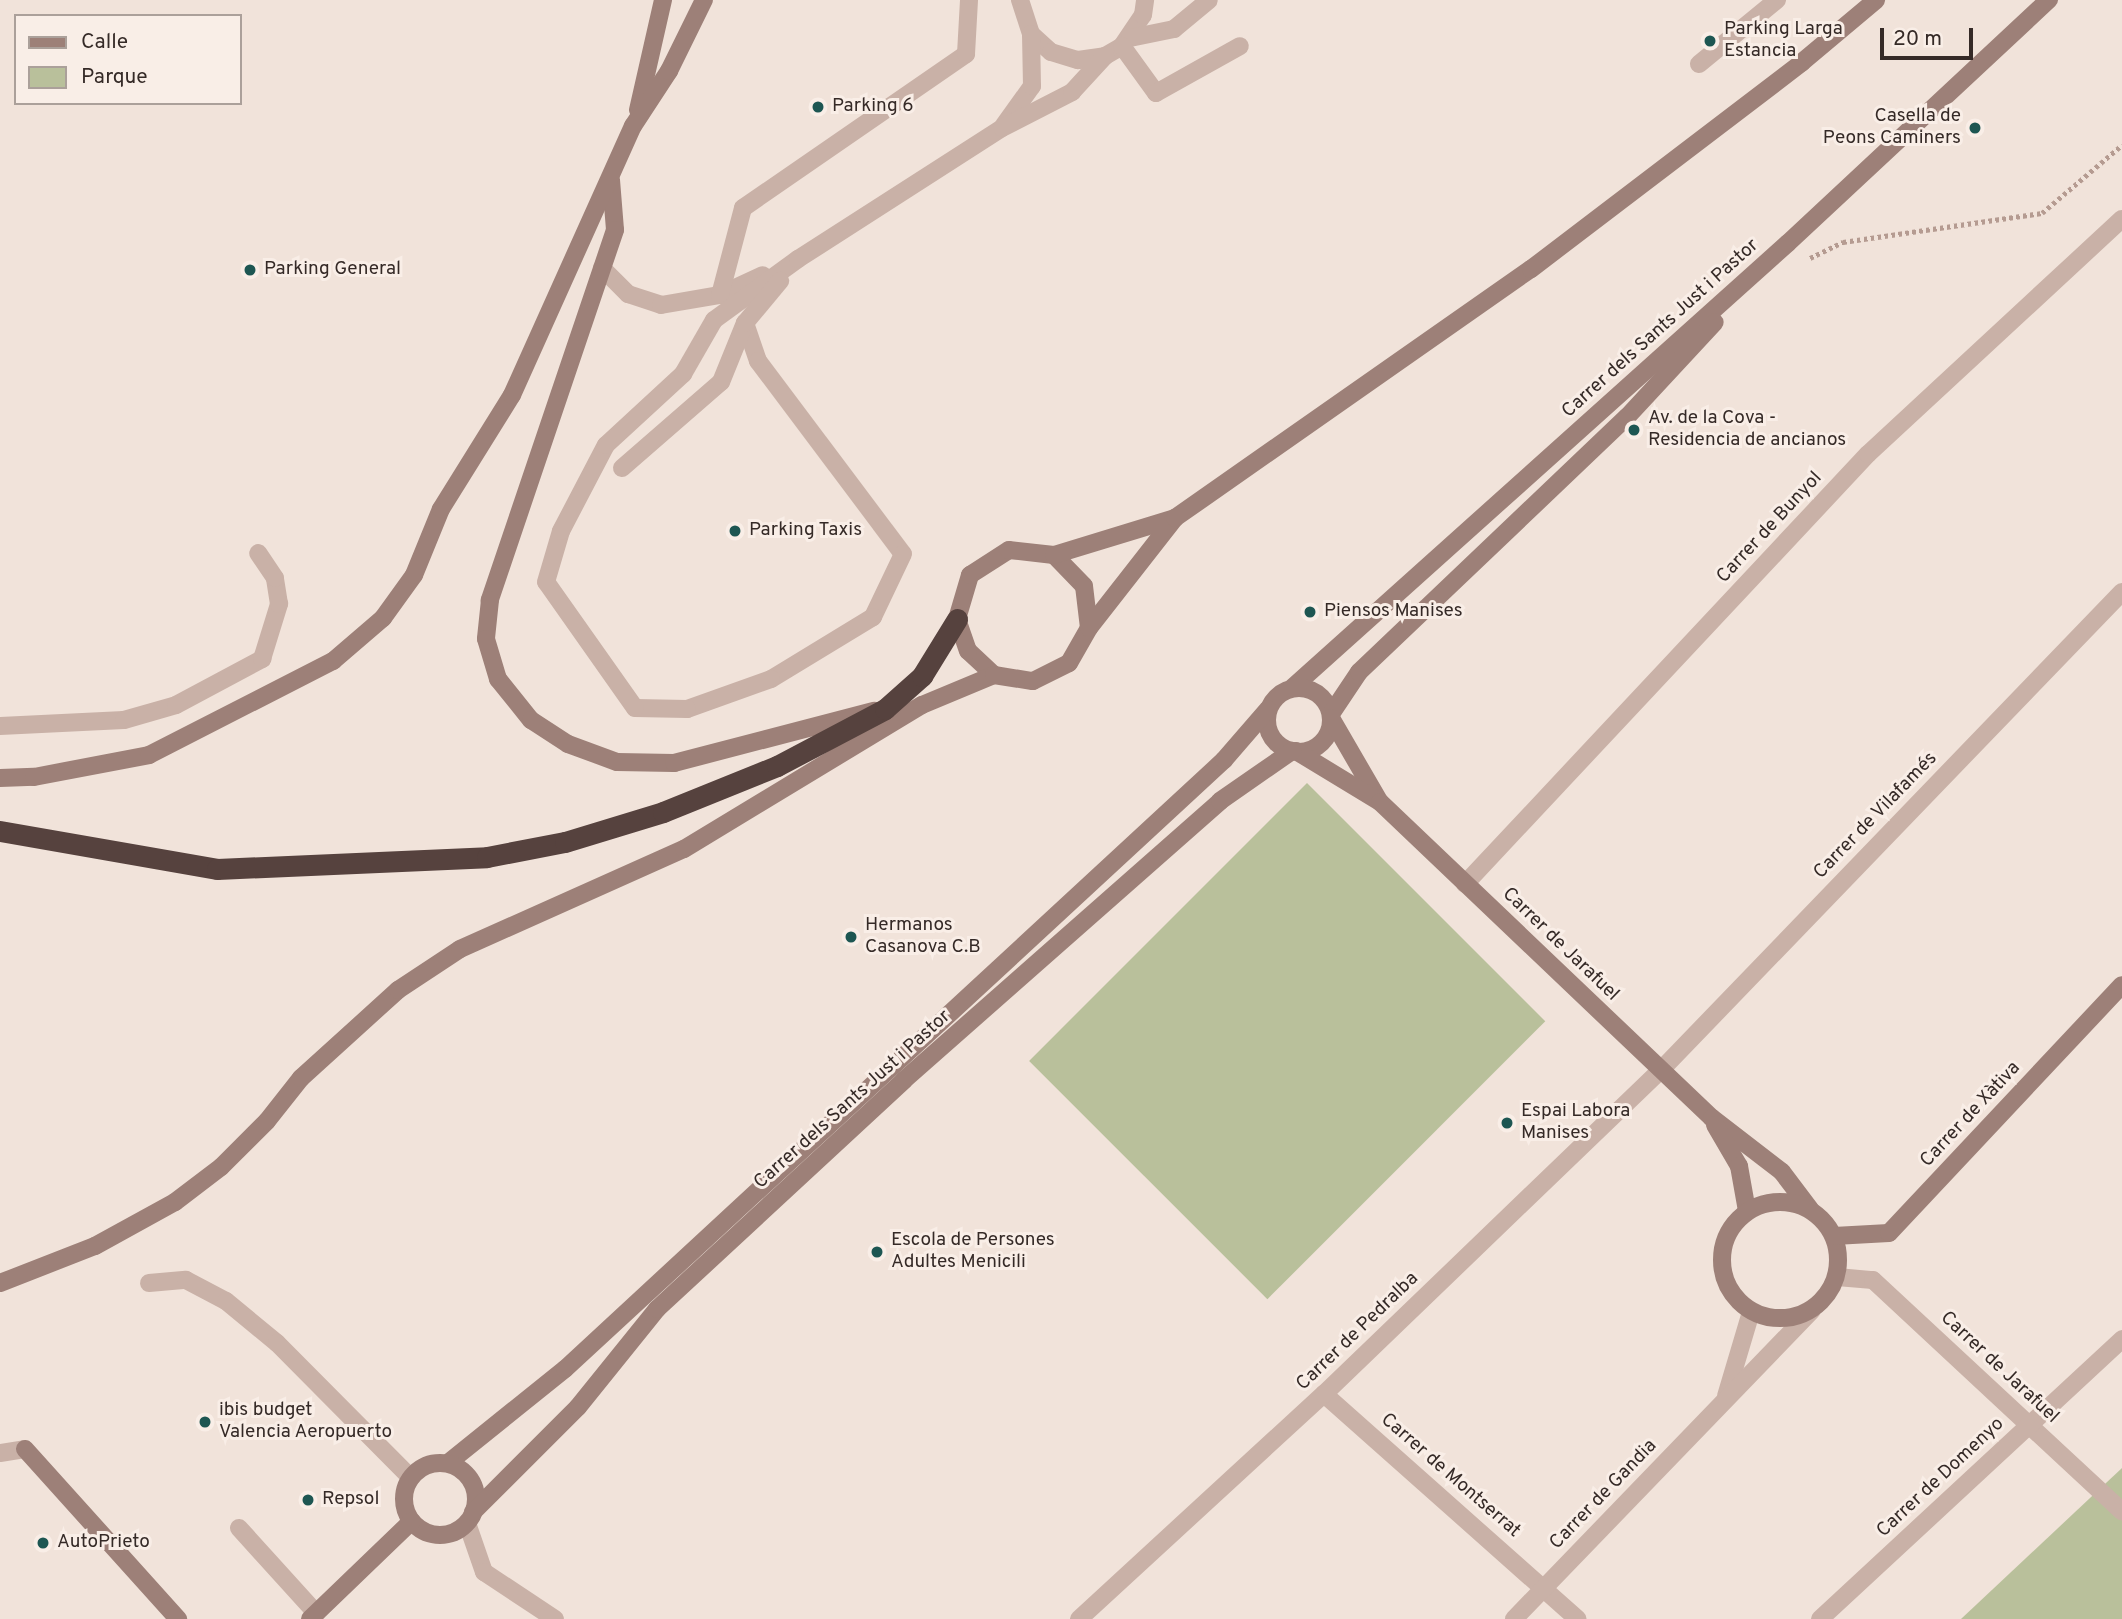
<!DOCTYPE html>
<html>
<head>
<meta charset="utf-8">
<style>
	body { margin:0 }
	#map { position:relative; width:2122px; height:1619px; overflow:hidden; background:#f1e3da; font-family:Overpass,sans-serif }
	div>[style] { position:absolute }
	.green>* { inset:0; background:#b9c09b; transform-origin:0 0 }
	.path>* { height:4.5px; margin-top:-2.25px; transform-origin:0; background:repeating-linear-gradient(90deg,#b59b91 0 3.5px,transparent 0 7px) }
	.lane>* { height:18px; margin:-9px; padding:0 9px; transform-origin:9px; border-radius:9px; background:#c9b1a7 }
	.street>* { height:18px; margin:-9px; padding:0 9px; transform-origin:9px; border-radius:9px; background:#c9b1a7 }
	.secondary>* { height:18px; margin:-9px; padding:0 9px; transform-origin:9px; border-radius:9px; background:#9d8078 }
	.secondary>.ring { margin:-9px; padding:0; box-sizing:content-box; background:none; border:18px solid #9d8078; border-radius:50% }
	.highway>* { height:21px; margin:-10.5px; padding:0 10.5px; transform-origin:10.5px; border-radius:10.5px; background:#56423e }
	.dots>* { width:19px; height:19px; translate:-50% -50%; box-sizing:border-box; border:4px solid #f9eee7; border-radius:50% }
	span { translate:-50% -50%; white-space:nowrap; text-align:center; line-height:1.15; -webkit-text-stroke:6px #f9eee7; paint-order:stroke }
	.poi-label { font-size:19px; color:#352a27 }
	.left { translate:0 -50%; text-align:left }
	.right { translate:-100% -50%; text-align:right }
	.street-label { font-size:19px; color:#352a27 }
	.legend { position:absolute; left:14px; top:14px; width:228px; height:91px; box-sizing:border-box; background:#f9eee7; border:2px solid #aba09a; margin:0; padding:9px 12px; list-style:none; font-size:21px; color:#352a27 }
	.legend li { display:flex; align-items:center; gap:14px; height:35px }
	.legend b { width:35px; border:2px solid #aba09a }
	.scale { position:absolute; left:1880px; top:28px; width:93px; height:32px; box-sizing:border-box; border:4px solid #352a27; border-top:0; padding-left:9px; font-size:21px; line-height:24px; white-space:nowrap; color:#352a27; -webkit-text-stroke:5px #f9eee7; paint-order:stroke }
</style>
</head>
<body>
<div id="map">
	<div class="green">
		<div style="left:1307px;top:783px;width:337px;height:393px;rotate:45deg"></div>
		<div style="clip-path:polygon(2122px 1468px,2122px 1619px,1961px 1619px)"></div>
	</div>
	<div class="path">
		<div style="left:1810px;top:258px;width:37px;rotate:-26deg"></div>
		<div style="left:1843px;top:242px;width:201px;rotate:-8.3deg"></div>
		<div style="left:2042px;top:213px;width:105px;rotate:-40.4deg"></div>
	</div>
	<div class="lane">
		<div style="left:1020px;top:0;width:36px;rotate:72deg"></div>
		<div style="left:1031px;top:34px;width:27px;rotate:42deg"></div>
		<div style="left:1051px;top:52px;width:28px;rotate:17deg"></div>
		<div style="left:1078px;top:60px;width:27px;rotate:-8deg"></div>
		<div style="left:1105px;top:56px;width:20px;rotate:-30deg"></div>
		<div style="left:1122px;top:46px;width:37px;rotate:-56deg"></div>
		<div style="left:1143px;top:15px;width:15px;rotate:-82deg"></div>
		<div style="left:1130px;top:38px;width:45px;rotate:-11.6deg"></div>
		<div style="left:1174px;top:29px;width:45px;rotate:-39.6deg"></div>
		<div style="left:1122px;top:46px;width:58px;rotate:54.1deg"></div>
		<div style="left:1156px;top:93px;width:96px;rotate:-29.2deg"></div>
		<div style="left:1699px;top:64px;width:101px;rotate:-39.4deg"></div>
		<div style="left:1004px;top:125px;width:48px;rotate:-54.3deg"></div>
		<div style="left:1032px;top:86px;width:52px;rotate:-91.1deg"></div>
		<div style="left:602px;top:268px;width:37px;rotate:45deg"></div>
		<div style="left:628px;top:294px;width:35px;rotate:18deg"></div>
		<div style="left:661px;top:305px;width:60px;rotate:-9.6deg"></div>
		<div style="left:720px;top:295px;width:47px;rotate:-24.9deg"></div>
		<div style="left:720px;top:295px;width:90px;rotate:-75.2deg"></div>
		<div style="left:743px;top:208px;width:271px;rotate:-34.6deg"></div>
		<div style="left:966px;top:54px;width:54px;rotate:-86.8deg"></div>
		<div style="left:745px;top:323px;width:40px;rotate:71.1deg"></div>
		<div style="left:758px;top:361px;width:241px;rotate:53.1deg"></div>
		<div style="left:903px;top:554px;width:70px;rotate:115.5deg"></div>
		<div style="left:873px;top:617px;width:119px;rotate:148.7deg"></div>
		<div style="left:771px;top:679px;width:89px;rotate:160.3deg"></div>
		<div style="left:687px;top:709px;width:52px;rotate:-178.9deg"></div>
		<div style="left:635px;top:708px;width:154px;rotate:-125.2deg"></div>
		<div style="left:546px;top:582px;width:53px;rotate:-73.6deg"></div>
		<div style="left:561px;top:531px;width:97px;rotate:-62.4deg"></div>
		<div style="left:606px;top:445px;width:105px;rotate:-42.7deg"></div>
		<div style="left:683px;top:374px;width:62px;rotate:-60.1deg"></div>
		<div style="left:714px;top:320px;width:104px;rotate:-36deg"></div>
		<div style="left:798px;top:259px;width:242px;rotate:-32.7deg"></div>
		<div style="left:1002px;top:128px;width:79px;rotate:-27.2deg"></div>
		<div style="left:1072px;top:92px;width:49px;rotate:-47.5deg"></div>
		<div style="left:622px;top:468px;width:131px;rotate:-41deg"></div>
		<div style="left:721px;top:382px;width:64px;rotate:-67.9deg"></div>
		<div style="left:745px;top:323px;width:55px;rotate:-50.2deg"></div>
		<div style="left:0;top:726px;width:124px;rotate:-2.8deg"></div>
		<div style="left:124px;top:720px;width:54px;rotate:-16.1deg"></div>
		<div style="left:176px;top:705px;width:98px;rotate:-28.1deg"></div>
		<div style="left:262px;top:659px;width:58px;rotate:-72.8deg"></div>
		<div style="left:279px;top:604px;width:26px;rotate:-99deg"></div>
		<div style="left:275px;top:578px;width:30px;rotate:-124deg"></div>
		<div style="left:239px;top:1528px;width:115px;rotate:47.8deg"></div>
	</div>
	<div class="street">
		<div style="left:1465px;top:884px;width:589px;rotate:-46.86deg"></div>
		<div style="left:1868px;top:454px;width:346px;rotate:-42.8deg"></div>
		<div style="left:1837px;top:1277px;width:36px;rotate:5deg"></div>
		<div style="left:1873px;top:1280px;width:340px;rotate:42.9deg"></div>
		<div style="left:149px;top:1283px;width:37px;rotate:-5deg"></div>
		<div style="left:186px;top:1280px;width:45px;rotate:27.7deg"></div>
		<div style="left:226px;top:1301px;width:66px;rotate:39.5deg"></div>
		<div style="left:277px;top:1343px;width:190px;rotate:45.2deg"></div>
		<div style="left:1324px;top:1394px;width:339px;rotate:41.6deg"></div>
		<div style="left:1726px;top:1396px;width:88px;rotate:-73.4deg"></div>
		<div style="left:0;top:1453px;width:25px;rotate:-9deg"></div>
		<div style="left:467px;top:1523px;width:52px;rotate:70.9deg"></div>
		<div style="left:484px;top:1572px;width:85px;rotate:33.5deg"></div>
		<div style="left:1079px;top:1619px;width:333px;rotate:-42.6deg"></div>
		<div style="left:1324px;top:1394px;width:467px;rotate:-43.9deg"></div>
		<div style="left:1661px;top:1070px;width:664px;rotate:-46.04deg"></div>
		<div style="left:1514px;top:1619px;width:428px;rotate:-46deg"></div>
		<div style="left:1820px;top:1619px;width:412px;rotate:-42.8deg"></div>
	</div>
	<div class="secondary">
		<div style="left:638px;top:110px;width:113px;rotate:-77.2deg"></div>
		<div style="left:611px;top:180px;width:50px;rotate:85.4deg"></div>
		<div style="left:615px;top:230px;width:391px;rotate:108.7deg"></div>
		<div style="left:490px;top:600px;width:39px;rotate:96deg"></div>
		<div style="left:486px;top:639px;width:42px;rotate:73.3deg"></div>
		<div style="left:498px;top:679px;width:53px;rotate:51.2deg"></div>
		<div style="left:531px;top:720px;width:44px;rotate:33deg"></div>
		<div style="left:568px;top:744px;width:52px;rotate:20.2deg"></div>
		<div style="left:617px;top:762px;width:57px;rotate:1deg"></div>
		<div style="left:674px;top:763px;width:207px;rotate:-14.6deg"></div>
		<div style="left:1054px;top:555px;width:43px;rotate:45.9deg"></div>
		<div style="left:1084px;top:586px;width:42px;rotate:83.2deg"></div>
		<div style="left:994px;top:675px;width:35px;rotate:-137deg"></div>
		<div style="left:968px;top:651px;width:34px;rotate:-109deg"></div>
		<div style="left:957px;top:619px;width:46px;rotate:-73.5deg"></div>
		<div style="left:970px;top:575px;width:46px;rotate:-32.7deg"></div>
		<div style="left:1009px;top:550px;width:45px;rotate:6.3deg"></div>
		<div style="left:1054px;top:555px;width:127px;rotate:-17deg"></div>
		<div style="left:1292px;top:688px;width:666px;rotate:-41.9deg"></div>
		<div style="left:1788px;top:243px;width:357px;rotate:-43deg"></div>
		<div class="ring" style="left:1267px;top:688px;width:46px;height:46px"></div>
		<div style="left:1331px;top:714px;width:50px;rotate:-56.3deg"></div>
		<div style="left:1359px;top:672px;width:370px;rotate:-43.6deg"></div>
		<div style="left:1627px;top:417px;width:129px;rotate:-47.2deg"></div>
		<div style="left:1331px;top:718px;width:94px;rotate:59.9deg"></div>
		<div style="left:1296px;top:751px;width:98px;rotate:31.3deg"></div>
		<div style="left:1380px;top:802px;width:458px;rotate:43.6deg"></div>
		<div style="left:1712px;top:1118px;width:88px;rotate:37.6deg"></div>
		<div style="left:1782px;top:1172px;width:46px;rotate:52.9deg"></div>
		<div style="left:0;top:778px;width:34px;rotate:-2deg"></div>
		<div style="left:34px;top:777px;width:117px;rotate:-10.8deg"></div>
		<div style="left:149px;top:755px;width:207px;rotate:-27.1deg"></div>
		<div style="left:333px;top:661px;width:66px;rotate:-40.7deg"></div>
		<div style="left:383px;top:618px;width:53px;rotate:-54.2deg"></div>
		<div style="left:414px;top:575px;width:71px;rotate:-67.8deg"></div>
		<div style="left:441px;top:509px;width:134px;rotate:-58.1deg"></div>
		<div style="left:512px;top:395px;width:295px;rotate:-65.8deg"></div>
		<div style="left:633px;top:126px;width:66px;rotate:-56.8deg"></div>
		<div style="left:669px;top:71px;width:79px;rotate:-63.8deg"></div>
		<div style="left:1715px;top:1125px;width:48px;rotate:59.7deg"></div>
		<div style="left:1739px;top:1166px;width:46px;rotate:79.9deg"></div>
		<div class="ring" style="left:1722px;top:1202px;width:98px;height:98px"></div>
		<div style="left:1834px;top:1236px;width:55px;rotate:-3.1deg"></div>
		<div style="left:1889px;top:1233px;width:340px;rotate:-46.8deg"></div>
		<div style="left:0;top:1283px;width:102px;rotate:-21.3deg"></div>
		<div style="left:95px;top:1246px;width:91px;rotate:-28.8deg"></div>
		<div style="left:175px;top:1202px;width:58px;rotate:-37.3deg"></div>
		<div style="left:221px;top:1167px;width:65px;rotate:-45deg"></div>
		<div style="left:267px;top:1121px;width:55px;rotate:-51.7deg"></div>
		<div style="left:301px;top:1078px;width:131px;rotate:-42.2deg"></div>
		<div style="left:398px;top:990px;width:74px;rotate:-33.5deg"></div>
		<div style="left:460px;top:949px;width:245px;rotate:-24.1deg"></div>
		<div style="left:684px;top:849px;width:278px;rotate:-31.2deg"></div>
		<div style="left:922px;top:705px;width:78px;rotate:-22.6deg"></div>
		<div style="left:994px;top:675px;width:39px;rotate:9deg"></div>
		<div style="left:1033px;top:681px;width:40px;rotate:-26.6deg"></div>
		<div style="left:1069px;top:663px;width:40px;rotate:-60.3deg"></div>
		<div style="left:1089px;top:628px;width:140px;rotate:-52deg"></div>
		<div style="left:1175px;top:518px;width:434px;rotate:-35deg"></div>
		<div style="left:1531px;top:269px;width:340px;rotate:-37.3deg"></div>
		<div style="left:1801px;top:63px;width:98px;rotate:-40deg"></div>
		<div style="left:25px;top:1449px;width:229px;rotate:48deg"></div>
		<div style="left:448px;top:1463px;width:150px;rotate:-38.8deg"></div>
		<div style="left:565px;top:1369px;width:897px;rotate:-42.74deg"></div>
		<div style="left:1224px;top:760px;width:67px;rotate:-49.2deg"></div>
		<div class="ring" style="left:404px;top:1463px;width:54px;height:54px"></div>
		<div style="left:473px;top:1512px;width:148px;rotate:-45deg"></div>
		<div style="left:578px;top:1407px;width:126px;rotate:-51.1deg"></div>
		<div style="left:657px;top:1309px;width:337px;rotate:-42.8deg"></div>
		<div style="left:904px;top:1080px;width:422px;rotate:-41.4deg"></div>
		<div style="left:1220px;top:801px;width:88px;rotate:-34.8deg"></div>
		<div style="left:310px;top:1619px;width:141px;rotate:-43.9deg"></div>
	</div>
	<div class="highway">
		<div style="left:0;top:831px;width:220px;rotate:9.9deg"></div>
		<div style="left:217px;top:869px;width:270px;rotate:-2.5deg"></div>
		<div style="left:487px;top:857px;width:79px;rotate:-10.9deg"></div>
		<div style="left:565px;top:842px;width:102px;rotate:-17deg"></div>
		<div style="left:663px;top:812px;width:123px;rotate:-22deg"></div>
		<div style="left:777px;top:766px;width:122px;rotate:-27.8deg"></div>
		<div style="left:885px;top:709px;width:50px;rotate:-41.7deg"></div>
		<div style="left:922px;top:676px;width:67px;rotate:-58.4deg"></div>
	</div>
	<div class="dots">
		<div style="left:1710px;top:41px;background:#1d5652"></div>
		<div style="left:818px;top:107px;background:#1d5652"></div>
		<div style="left:1975px;top:128px;background:#1d5652"></div>
		<div style="left:250px;top:270px;background:#1d5652"></div>
		<div style="left:1634px;top:430px;background:#1d5652"></div>
		<div style="left:735px;top:531px;background:#1d5652"></div>
		<div style="left:1310px;top:612px;background:#1d5652"></div>
		<div style="left:851px;top:937px;background:#1d5652"></div>
		<div style="left:1507px;top:1123px;background:#1d5652"></div>
		<div style="left:877px;top:1252px;background:#1d5652"></div>
		<div style="left:205px;top:1422px;background:#1d5652"></div>
		<div style="left:308px;top:1500px;background:#1d5652"></div>
		<div style="left:43px;top:1543px;background:#1d5652"></div>
	</div>
	<div class="poi-label">
		<span class="left" style="left:1724px;top:41px">Parking Larga<br>Estancia</span>
		<span class="left" style="left:832px;top:107px">Parking 6</span>
		<span class="right" style="left:1961px;top:128px">Casella de<br>Peons Caminers</span>
		<span class="left" style="left:264px;top:270px">Parking General</span>
		<span class="left" style="left:1648px;top:430px">Av. de la Cova -<br>Residencia de ancianos</span>
		<span class="left" style="left:749px;top:531px">Parking Taxis</span>
		<span class="left" style="left:1324px;top:612px">Piensos Manises</span>
		<span class="left" style="left:865px;top:937px">Hermanos<br>Casanova C.B</span>
		<span class="left" style="left:1521px;top:1123px">Espai Labora<br>Manises</span>
		<span class="left" style="left:891px;top:1252px">Escola de Persones<br>Adultes Menicili</span>
		<span class="left" style="left:219px;top:1422px">ibis budget<br>Valencia Aeropuerto</span>
		<span class="left" style="left:322px;top:1500px">Repsol</span>
		<span class="left" style="left:57px;top:1543px">AutoPrieto</span>
	</div>
	<div class="street-label">
		<span style="left:1661px;top:329px;rotate:-42deg">Carrer dels Sants Just i Pastor</span>
		<span style="left:1770px;top:528px;rotate:-47deg">Carrer de Bunyol</span>
		<span style="left:1876px;top:816px;rotate:-46deg">Carrer de Vilafamés</span>
		<span style="left:1560px;top:945px;rotate:44deg">Carrer de Jarafuel</span>
		<span style="left:853px;top:1100px;rotate:-42deg">Carrer dels Sants Just i Pastor</span>
		<span style="left:1971px;top:1115px;rotate:-47deg">Carrer de Xàtiva</span>
		<span style="left:1358px;top:1332px;rotate:-44deg">Carrer de Pedralba</span>
		<span style="left:1999px;top:1368px;rotate:43deg">Carrer de Jarafuel</span>
		<span style="left:1450px;top:1476px;rotate:41deg">Carrer de Montserrat</span>
		<span style="left:1941px;top:1478px;rotate:-43deg">Carrer de Domenyo</span>
		<span style="left:1604px;top:1495px;rotate:-46deg">Carrer de Gandia</span>
	</div>
	<ul class="legend">
	<li><b style="height:9px;background:#9d8078"></b>Calle</li>
	<li><b style="height:19px;background:#b9c09b"></b>Parque</li>
	</ul>
	<div class="scale">20 m</div>
</div>
</body>
</html>
